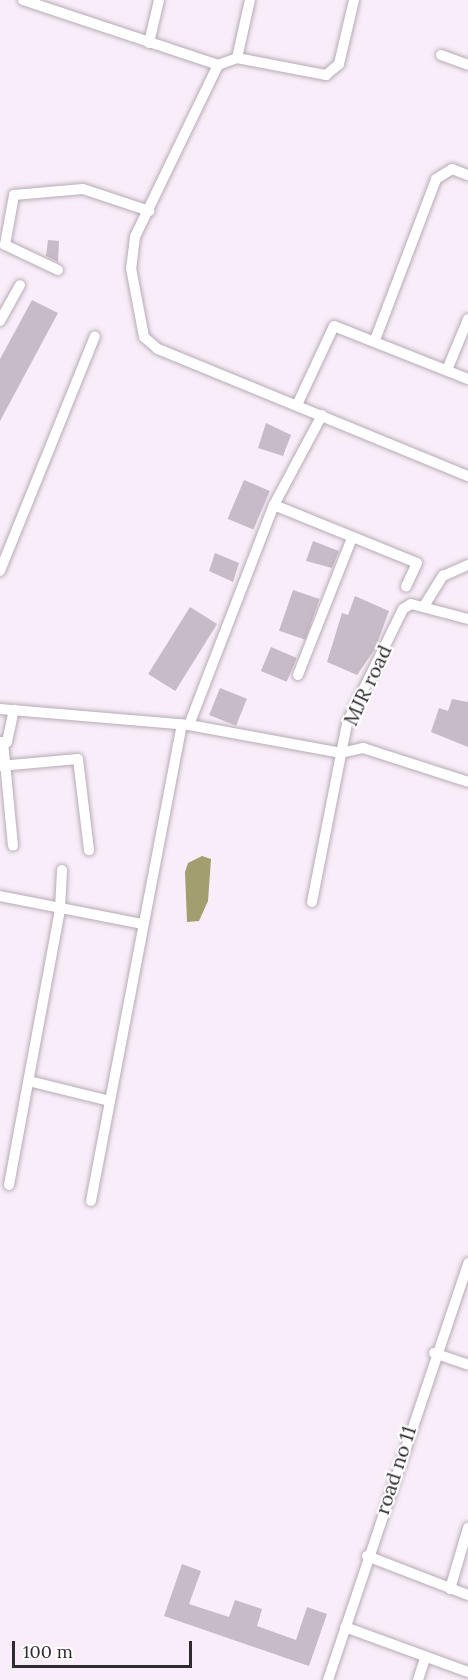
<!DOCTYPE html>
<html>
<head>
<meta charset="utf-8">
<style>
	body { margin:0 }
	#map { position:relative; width:468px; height:1680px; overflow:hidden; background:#f8edf8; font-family:Lora,serif }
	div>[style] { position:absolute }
	.water>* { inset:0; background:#a29e70 }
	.building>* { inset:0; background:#c6bbc6; transform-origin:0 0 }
	.roads { filter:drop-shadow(0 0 2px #b6abb6) drop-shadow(0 0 2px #b6abb6) }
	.street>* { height:10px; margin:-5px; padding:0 5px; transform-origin:5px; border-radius:5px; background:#fff }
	span { translate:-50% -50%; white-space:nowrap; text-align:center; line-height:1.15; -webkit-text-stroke:4.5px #fefefe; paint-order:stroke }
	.street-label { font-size:20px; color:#2f2a2f }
	.scale { position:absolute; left:12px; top:1641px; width:180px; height:27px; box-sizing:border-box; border:3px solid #2f2a2f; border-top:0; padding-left:8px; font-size:18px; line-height:21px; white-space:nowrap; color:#2f2a2f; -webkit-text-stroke:4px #fefefe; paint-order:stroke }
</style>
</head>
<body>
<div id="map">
	<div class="water">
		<div style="clip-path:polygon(202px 856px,211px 859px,208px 901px,199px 921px,187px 922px,185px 872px,188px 863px)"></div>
	</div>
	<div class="building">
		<div style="clip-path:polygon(48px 240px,59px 241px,58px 262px,46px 256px)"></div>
		<div style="clip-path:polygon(32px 300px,58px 313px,0 421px,0 359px)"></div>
		<div style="clip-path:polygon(266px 423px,291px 435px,283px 456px,258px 448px)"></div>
		<div style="left:244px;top:480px;width:28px;height:42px;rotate:23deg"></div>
		<div style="clip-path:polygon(313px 541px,339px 551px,332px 568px,306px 561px)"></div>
		<div style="clip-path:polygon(215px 553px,239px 563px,233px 582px,209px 571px)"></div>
		<div style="left:293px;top:590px;width:28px;height:43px;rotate:19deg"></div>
		<div style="clip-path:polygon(355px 596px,389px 611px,375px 649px,357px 675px,327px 662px,342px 613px,348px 615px)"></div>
		<div style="left:190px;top:607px;width:32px;height:79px;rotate:32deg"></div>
		<div style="left:271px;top:647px;width:28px;height:26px;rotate:23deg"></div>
		<div style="left:220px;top:688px;width:29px;height:29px;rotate:22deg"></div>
		<div style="clip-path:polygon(452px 699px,468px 702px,468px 747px,431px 732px,439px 708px,448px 711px)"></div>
		<div style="clip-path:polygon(182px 1564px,201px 1571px,189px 1604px,229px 1617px,235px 1600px,262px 1609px,257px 1626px,296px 1640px,307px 1607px,327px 1614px,309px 1666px,164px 1616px)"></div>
	</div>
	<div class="roads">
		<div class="street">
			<div style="left:23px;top:0;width:206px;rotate:18.4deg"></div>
			<div style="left:218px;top:65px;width:20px;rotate:-20deg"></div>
			<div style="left:237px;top:58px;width:91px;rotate:10.8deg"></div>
			<div style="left:326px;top:75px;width:17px;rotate:-40deg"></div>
			<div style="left:339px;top:64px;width:66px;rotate:-76.8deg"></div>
			<div style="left:149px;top:43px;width:44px;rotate:-76.9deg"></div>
			<div style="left:441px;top:55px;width:29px;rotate:20deg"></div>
			<div style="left:237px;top:58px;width:59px;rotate:-77.4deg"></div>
			<div style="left:218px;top:65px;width:191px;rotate:115.8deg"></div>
			<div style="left:135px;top:237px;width:31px;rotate:97deg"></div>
			<div style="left:131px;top:268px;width:70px;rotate:79.3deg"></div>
			<div style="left:144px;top:337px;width:18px;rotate:41deg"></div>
			<div style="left:158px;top:349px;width:335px;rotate:22.3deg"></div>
			<div style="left:58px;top:270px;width:59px;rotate:-154.7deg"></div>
			<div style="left:5px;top:245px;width:51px;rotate:-79.8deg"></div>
			<div style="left:14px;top:195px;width:69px;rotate:-5deg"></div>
			<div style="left:83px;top:189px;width:70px;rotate:18.4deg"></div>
			<div style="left:0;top:321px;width:41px;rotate:-60.9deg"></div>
			<div style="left:375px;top:340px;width:172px;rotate:-69.2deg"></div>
			<div style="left:436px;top:179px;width:19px;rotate:-32deg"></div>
			<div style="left:452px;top:169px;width:17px;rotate:21deg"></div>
			<div style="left:447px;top:370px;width:55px;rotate:-67.6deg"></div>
			<div style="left:297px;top:405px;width:87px;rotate:-64.9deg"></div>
			<div style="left:334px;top:326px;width:144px;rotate:21.6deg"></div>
			<div style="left:274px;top:505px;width:154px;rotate:22.1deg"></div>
			<div style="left:417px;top:563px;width:26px;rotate:115deg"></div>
			<div style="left:0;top:571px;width:253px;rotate:-68deg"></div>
			<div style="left:424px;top:606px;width:36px;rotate:-58deg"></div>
			<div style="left:443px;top:576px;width:27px;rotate:-24deg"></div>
			<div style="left:298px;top:675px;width:147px;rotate:-68.5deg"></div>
			<div style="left:0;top:709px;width:190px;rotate:4.8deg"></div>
			<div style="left:189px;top:725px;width:155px;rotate:10.4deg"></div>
			<div style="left:341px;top:753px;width:23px;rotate:-13deg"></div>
			<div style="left:363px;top:748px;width:110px;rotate:17.9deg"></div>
			<div style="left:189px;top:725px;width:236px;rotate:-68.9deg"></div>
			<div style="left:274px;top:505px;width:102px;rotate:-61.9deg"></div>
			<div style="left:0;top:742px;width:7px"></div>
			<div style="left:7px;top:742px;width:33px;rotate:-78deg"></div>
			<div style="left:3px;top:742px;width:104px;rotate:84.5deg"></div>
			<div style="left:0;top:766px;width:78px;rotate:-5.1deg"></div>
			<div style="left:78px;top:759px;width:92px;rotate:83.1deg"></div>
			<div style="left:0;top:896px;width:146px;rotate:11.1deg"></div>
			<div style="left:312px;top:902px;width:182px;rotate:-78.9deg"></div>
			<div style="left:347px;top:723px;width:127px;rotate:-63.8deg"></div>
			<div style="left:403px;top:609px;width:9px;rotate:-32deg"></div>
			<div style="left:411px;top:604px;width:59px;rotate:14.7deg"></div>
			<div style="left:29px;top:1081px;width:83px;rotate:13.9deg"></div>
			<div style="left:9px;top:1185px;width:281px;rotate:-79.5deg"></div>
			<div style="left:60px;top:909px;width:39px;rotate:-87deg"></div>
			<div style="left:91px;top:1201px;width:485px;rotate:-79.2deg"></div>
			<div style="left:434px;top:1353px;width:36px;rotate:19deg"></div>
			<div style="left:367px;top:1556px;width:108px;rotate:21.1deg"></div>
			<div style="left:450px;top:1589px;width:64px;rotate:-73.6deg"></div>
			<div style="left:345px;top:1627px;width:131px;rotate:20.1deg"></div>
			<div style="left:328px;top:1680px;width:440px;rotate:-71.4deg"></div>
			<div style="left:418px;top:1680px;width:23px;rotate:-72deg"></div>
		</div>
	</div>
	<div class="street-label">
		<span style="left:367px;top:685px;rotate:-65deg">MJR road</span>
		<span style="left:395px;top:1470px;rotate:-72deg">road no 11</span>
	</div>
	<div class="scale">100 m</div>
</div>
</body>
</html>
